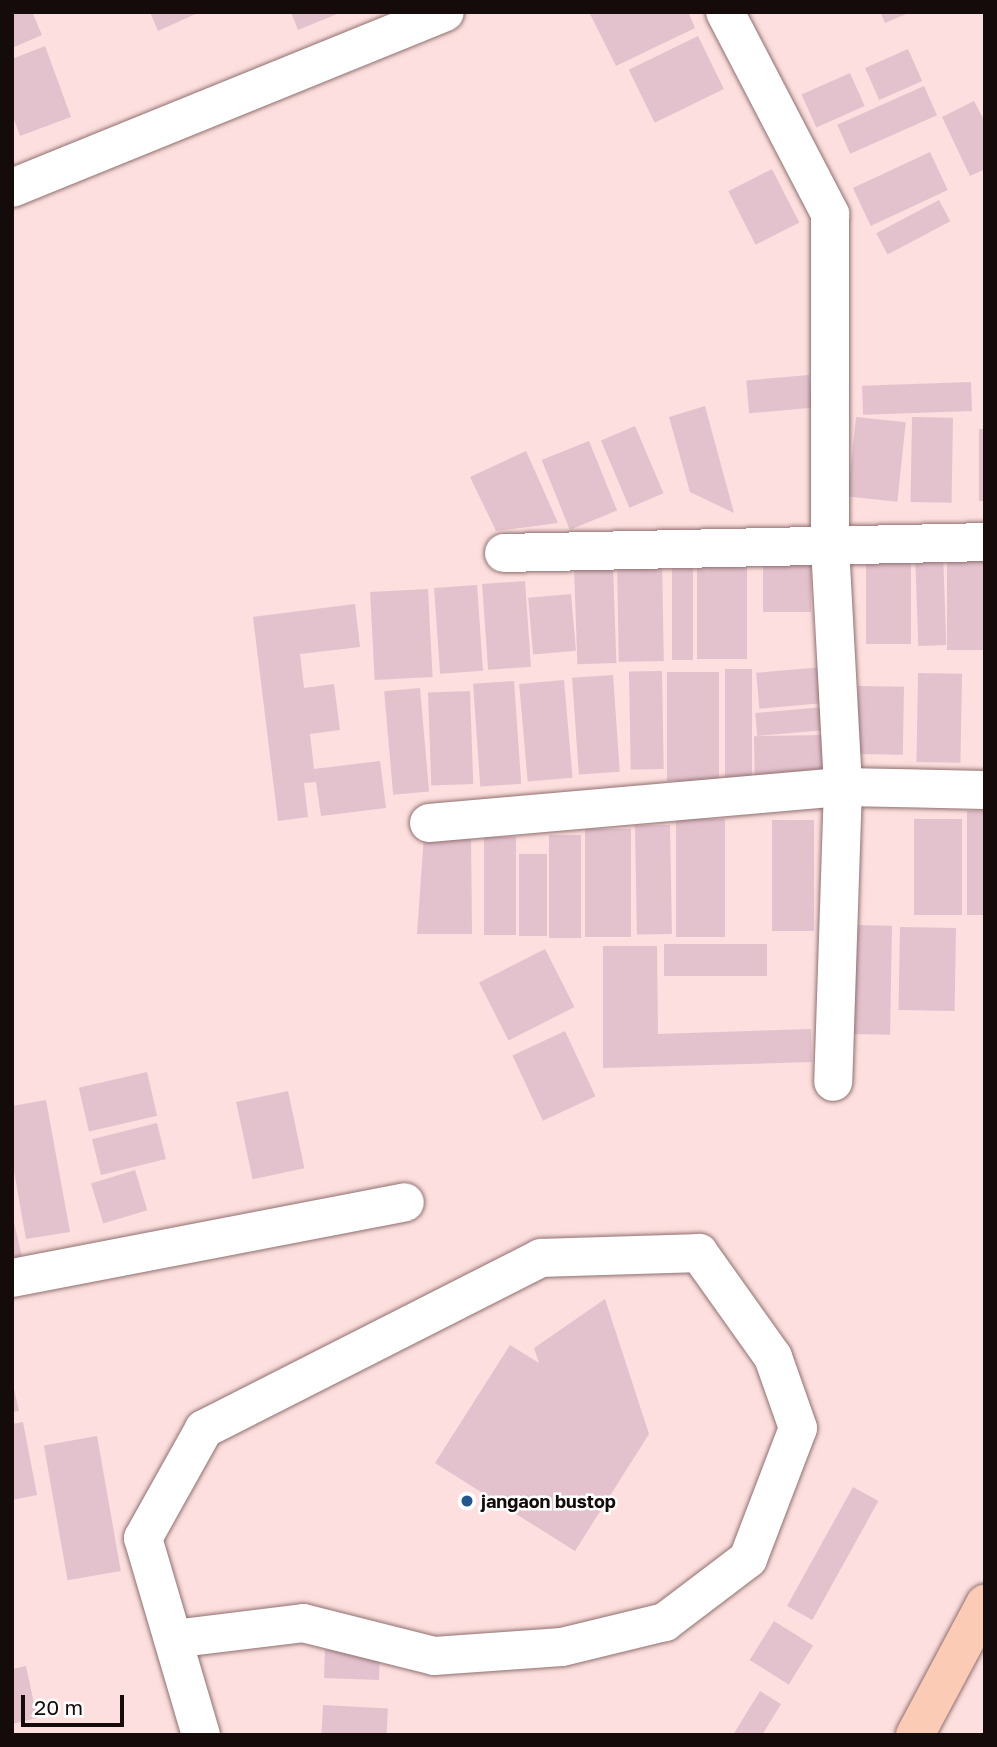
<!DOCTYPE html>
<html>
<head>
<meta charset="utf-8">
<style>
	body { margin:0 }
	#map { position:relative; width:997px; height:1747px; overflow:hidden; background:#fcdfde; font-family:"Golos Text",sans-serif }
	div>[style] { position:absolute }
	.building>* { inset:0; background:#e3c2ce; transform-origin:0 0 }
	.roads { filter:drop-shadow(0 0 2px #907070) drop-shadow(0 0 2px #907070) }
	.minor>* { height:38px; margin:-19px; padding:0 19px; transform-origin:19px; border-radius:19px; background:#fff }
	.major>* { height:38px; margin:-19px; padding:0 19px; transform-origin:19px; border-radius:19px; background:#fbcbb6 }
	.dots>* { width:19px; height:19px; translate:-50% -50%; box-sizing:border-box; border:4px solid #fff; border-radius:50% }
	span { translate:-50% -50%; white-space:nowrap; text-align:center; line-height:1.15; -webkit-text-stroke:5px #fff; paint-order:stroke }
	.poi-label { font-size:18px; color:#160b0b; font-weight:700 }
	.left { translate:0 -50%; text-align:left }
	.frame { position:absolute; inset:0; border:14px solid #160b0b; pointer-events:none }
	.scale { position:absolute; left:21px; top:1695px; width:103px; height:32px; box-sizing:border-box; border:4px solid #160b0b; border-top:0; padding-left:9px; font-size:21px; line-height:24px; white-space:nowrap; color:#160b0b; -webkit-text-stroke:5px #fff; paint-order:stroke }
</style>
</head>
<body>
<div id="map">
	<div class="building">
		<div style="clip-path:polygon(12px 12px,32px 12px,42px 35px,12px 48px)"></div>
		<div style="clip-path:polygon(150px 12px,200px 12px,158px 31px)"></div>
		<div style="clip-path:polygon(291px 12px,342px 12px,298px 30px)"></div>
		<div style="clip-path:polygon(589px 12px,688px 12px,695px 28px,616px 66px)"></div>
		<div style="clip-path:polygon(880px 12px,911px 12px,885px 23px)"></div>
		<div style="left:698px;top:36px;width:59px;height:77px;rotate:64deg"></div>
		<div style="clip-path:polygon(45px 46px,71px 117px,20px 136px,12px 114px,12px 59px)"></div>
		<div style="left:908px;top:49px;width:35px;height:47px;rotate:66deg"></div>
		<div style="left:850px;top:73px;width:36px;height:53px;rotate:66deg"></div>
		<div style="left:924px;top:86px;width:32px;height:95px;rotate:66deg"></div>
		<div style="clip-path:polygon(974px 101px,985px 122px,985px 169px,970px 176px,942px 117px)"></div>
		<div style="left:930px;top:152px;width:42px;height:85px;rotate:65deg"></div>
		<div style="left:772px;top:169px;width:60px;height:49px;rotate:63deg"></div>
		<div style="left:939px;top:200px;width:24px;height:71px;rotate:62deg"></div>
		<div style="left:809px;top:375px;width:33px;height:63px;rotate:85deg"></div>
		<div style="left:971px;top:382px;width:29px;height:109px;rotate:88deg"></div>
		<div style="clip-path:polygon(705px 406px,734px 513px,690px 492px,669px 417px)"></div>
		<div style="left:856px;top:417px;width:50px;height:80px;rotate:6deg"></div>
		<div style="left:912px;top:417px;width:41px;height:85px;rotate:1deg"></div>
		<div style="left:635px;top:426px;width:73px;height:37px;rotate:67deg"></div>
		<div style="left:979px;top:429px;width:6px;height:72px"></div>
		<div style="left:589px;top:441px;width:75px;height:51px;rotate:68deg"></div>
		<div style="clip-path:polygon(526px 451px,558px 523px,496px 531px,470px 477px)"></div>
		<div style="left:985px;top:545px;width:105px;height:38px;rotate:90deg"></div>
		<div style="left:943px;top:551px;width:94px;height:28px;rotate:88deg"></div>
		<div style="left:763px;top:553px;width:48px;height:59px"></div>
		<div style="left:672px;top:554px;width:21px;height:106px"></div>
		<div style="left:697px;top:554px;width:50px;height:105px"></div>
		<div style="left:866px;top:557px;width:45px;height:87px"></div>
		<div style="left:662px;top:558px;width:103px;height:45px;rotate:89deg"></div>
		<div style="left:613px;top:566px;width:97px;height:39px;rotate:88deg"></div>
		<div style="left:525px;top:581px;width:86px;height:43px;rotate:86deg"></div>
		<div style="left:477px;top:585px;width:86px;height:43px;rotate:86deg"></div>
		<div style="left:428px;top:589px;width:88px;height:58px;rotate:87deg"></div>
		<div style="left:571px;top:594px;width:57px;height:43px;rotate:85deg"></div>
		<div style="clip-path:polygon(355px 604px,360px 647px,300px 654px,304px 688px,334px 684px,340px 730px,310px 734px,314px 769px,380px 761px,386px 808px,321px 816px,316px 782px,304px 783px,308px 817px,278px 821px,253px 617px)"></div>
		<div style="left:823px;top:667px;width:36px;height:67px;rotate:85deg"></div>
		<div style="left:725px;top:669px;width:27px;height:112px"></div>
		<div style="left:662px;top:671px;width:98px;height:33px;rotate:89deg"></div>
		<div style="left:667px;top:672px;width:52px;height:109px"></div>
		<div style="left:918px;top:673px;width:44px;height:89px;rotate:1deg"></div>
		<div style="left:613px;top:675px;width:97px;height:41px;rotate:86deg"></div>
		<div style="left:564px;top:680px;width:98px;height:45px;rotate:85deg"></div>
		<div style="left:514px;top:681px;width:103px;height:41px;rotate:86deg"></div>
		<div style="left:858px;top:686px;width:46px;height:68px;rotate:1deg"></div>
		<div style="left:420px;top:688px;width:104px;height:36px;rotate:85deg"></div>
		<div style="left:470px;top:691px;width:93px;height:42px;rotate:88deg"></div>
		<div style="left:824px;top:707px;width:23px;height:69px;rotate:85deg"></div>
		<div style="left:826px;top:735px;width:50px;height:72px;rotate:89deg"></div>
		<div style="left:967px;top:811px;width:18px;height:104px"></div>
		<div style="left:676px;top:819px;width:49px;height:118px"></div>
		<div style="left:962px;top:819px;width:96px;height:48px;rotate:90deg"></div>
		<div style="left:772px;top:820px;width:42px;height:111px"></div>
		<div style="left:670px;top:825px;width:109px;height:35px;rotate:89deg"></div>
		<div style="left:585px;top:829px;width:46px;height:108px"></div>
		<div style="clip-path:polygon(424px 835px,471px 835px,472px 934px,417px 934px)"></div>
		<div style="left:549px;top:835px;width:32px;height:103px"></div>
		<div style="left:484px;top:837px;width:32px;height:98px"></div>
		<div style="left:519px;top:854px;width:28px;height:82px"></div>
		<div style="left:853px;top:925px;width:39px;height:109px;rotate:1deg"></div>
		<div style="left:900px;top:927px;width:56px;height:83px;rotate:1deg"></div>
		<div style="left:664px;top:944px;width:103px;height:32px"></div>
		<div style="clip-path:polygon(603px 946px,657px 946px,658px 1034px,811px 1029px,812px 1062px,603px 1068px)"></div>
		<div style="left:545px;top:949px;width:65px;height:74px;rotate:63deg"></div>
		<div style="left:565px;top:1031px;width:72px;height:58px;rotate:65deg"></div>
		<div style="left:147px;top:1072px;width:45px;height:70px;rotate:77deg"></div>
		<div style="left:288px;top:1091px;width:79px;height:53px;rotate:78deg"></div>
		<div style="clip-path:polygon(46px 1100px,70px 1232px,26px 1239px,12px 1160px,12px 1106px)"></div>
		<div style="left:157px;top:1123px;width:37px;height:67px;rotate:76deg"></div>
		<div style="left:135px;top:1170px;width:42px;height:46px;rotate:73deg"></div>
		<div style="clip-path:polygon(12px 1214px,22px 1257px,12px 1259px)"></div>
		<div style="clip-path:polygon(605px 1299px,649px 1434px,575px 1551px,435px 1463px,510px 1345px,539px 1363px,534px 1348px)"></div>
		<div style="clip-path:polygon(12px 1380px,19px 1411px,12px 1412px)"></div>
		<div style="clip-path:polygon(23px 1422px,37px 1495px,12px 1500px,12px 1424px)"></div>
		<div style="left:97px;top:1436px;width:137px;height:54px;rotate:80deg"></div>
		<div style="left:853px;top:1487px;width:29px;height:136px;rotate:29deg"></div>
		<div style="left:774px;top:1621px;width:46px;height:46px;rotate:32deg"></div>
		<div style="left:325px;top:1650px;width:55px;height:28px;rotate:2deg"></div>
		<div style="clip-path:polygon(26px 1666px,37px 1718px,12px 1724px,12px 1669px)"></div>
		<div style="clip-path:polygon(760px 1691px,781px 1704px,762px 1735px,733px 1735px)"></div>
		<div style="left:323px;top:1705px;width:65px;height:30px;rotate:3deg"></div>
	</div>
	<div class="roads">
		<div class="minor">
			<div style="left:725px;top:12px;width:228px;rotate:62.5deg"></div>
			<div style="left:830px;top:214px;width:332px;rotate:90deg"></div>
			<div style="left:830px;top:546px;width:241px;rotate:86.9deg"></div>
			<div style="left:843px;top:787px;width:295px;rotate:91.9deg"></div>
			<div style="left:12px;top:188px;width:467px;rotate:-22.1deg"></div>
			<div style="left:504px;top:553px;width:481px;rotate:-1.3deg"></div>
			<div style="left:429px;top:823px;width:416px;rotate:-5deg"></div>
			<div style="left:843px;top:787px;width:142px;rotate:1.2deg"></div>
			<div style="left:12px;top:1278px;width:400px;rotate:-10.9deg"></div>
			<div style="left:173px;top:1639px;width:131px;rotate:-7deg"></div>
			<div style="left:303px;top:1623px;width:135px;rotate:14.1deg"></div>
			<div style="left:434px;top:1656px;width:128px;rotate:-4deg"></div>
			<div style="left:562px;top:1647px;width:106px;rotate:-13.6deg"></div>
			<div style="left:665px;top:1622px;width:104px;rotate:-37.2deg"></div>
			<div style="left:748px;top:1559px;width:140px;rotate:-69.1deg"></div>
			<div style="left:798px;top:1428px;width:75px;rotate:-109.4deg"></div>
			<div style="left:773px;top:1357px;width:128px;rotate:-125.4deg"></div>
			<div style="left:699px;top:1253px;width:158px;rotate:178.2deg"></div>
			<div style="left:541px;top:1258px;width:378px;rotate:153.1deg"></div>
			<div style="left:204px;top:1429px;width:125px;rotate:119.2deg"></div>
			<div style="left:143px;top:1538px;width:205px;rotate:73.6deg"></div>
		</div>
		<div class="major">
			<div style="left:915px;top:1735px;width:149px;rotate:-61.9deg"></div>
		</div>
	</div>
	<div class="dots">
		<div style="left:467px;top:1501px;background:#245790"></div>
	</div>
	<div class="poi-label">
		<span class="left" style="left:481px;top:1501px">jangaon bustop</span>
	</div>
	<div class="frame"></div>
	<div class="scale">20 m</div>
</div>
</body>
</html>
